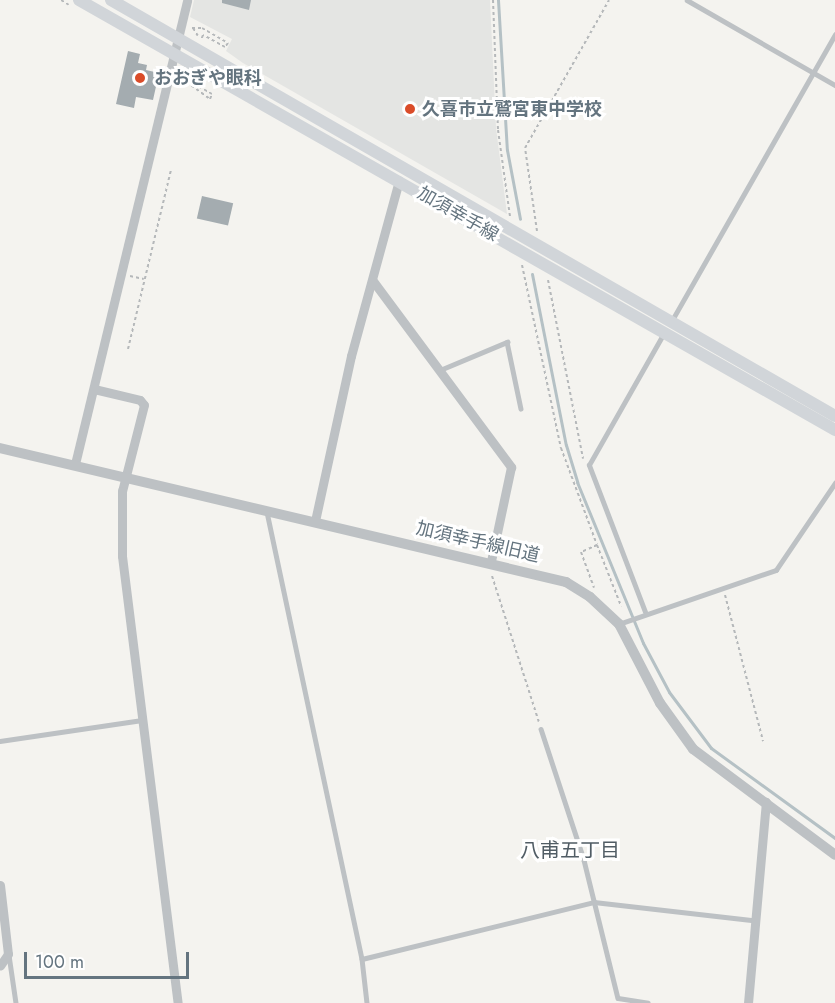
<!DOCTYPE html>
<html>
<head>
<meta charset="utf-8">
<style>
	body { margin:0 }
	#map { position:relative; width:835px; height:1003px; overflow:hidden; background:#f4f3ef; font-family:Jost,"Noto Sans JP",sans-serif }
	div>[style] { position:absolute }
	.built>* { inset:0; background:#e4e5e3 }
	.stream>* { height:3px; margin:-1.5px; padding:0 1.5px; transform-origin:1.5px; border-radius:1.5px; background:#b5c1c5 }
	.building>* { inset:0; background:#a4acb0; transform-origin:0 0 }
	.path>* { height:2px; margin-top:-1px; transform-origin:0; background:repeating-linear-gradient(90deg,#b5b8ba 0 3px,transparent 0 6px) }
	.service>* { height:4.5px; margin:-2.25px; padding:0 2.25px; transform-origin:2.25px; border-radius:2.25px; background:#bdc1c4 }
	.minor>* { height:9px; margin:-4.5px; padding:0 4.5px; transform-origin:4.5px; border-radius:4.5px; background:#bdc1c4 }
	.tertiary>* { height:10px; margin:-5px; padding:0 5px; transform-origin:5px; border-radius:5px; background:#bdc1c4 }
	.secondary>* { height:12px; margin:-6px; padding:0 6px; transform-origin:6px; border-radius:6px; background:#d1d5d9 }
	.dots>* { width:16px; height:16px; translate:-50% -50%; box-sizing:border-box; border:3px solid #fff; border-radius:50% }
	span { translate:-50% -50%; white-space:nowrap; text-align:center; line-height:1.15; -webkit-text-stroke:6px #fff; paint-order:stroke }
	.poi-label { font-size:18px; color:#64747f; font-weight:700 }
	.left { translate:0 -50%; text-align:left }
	.street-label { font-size:18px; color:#64747f }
	.neighbourhood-label { font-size:20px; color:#515d65 }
	.scale { position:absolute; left:24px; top:952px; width:165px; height:27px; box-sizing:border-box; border:3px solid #64747f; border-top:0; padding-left:8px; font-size:18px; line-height:21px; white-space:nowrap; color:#64747f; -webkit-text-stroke:4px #fff; paint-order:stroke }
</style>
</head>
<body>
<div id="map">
	<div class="built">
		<div style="clip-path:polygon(194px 0,490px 0,496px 128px,507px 214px,243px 63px,226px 51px,232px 39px,190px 17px)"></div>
	</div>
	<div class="stream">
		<div style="left:498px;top:0;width:150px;rotate:86.6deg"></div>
		<div style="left:507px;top:150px;width:70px;rotate:79.3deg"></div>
		<div style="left:532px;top:274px;width:174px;rotate:78.8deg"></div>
		<div style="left:566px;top:445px;width:39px;rotate:73deg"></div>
		<div style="left:577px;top:482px;width:174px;rotate:67.7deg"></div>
		<div style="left:643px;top:643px;width:55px;rotate:62deg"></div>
		<div style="left:669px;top:692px;width:70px;rotate:53.1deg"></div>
		<div style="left:711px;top:748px;width:153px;rotate:36deg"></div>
	</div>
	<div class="building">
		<div style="clip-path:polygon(222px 0,251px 0,249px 10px,222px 3px)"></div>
		<div style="clip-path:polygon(128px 51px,140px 54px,138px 63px,147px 65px,146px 70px,159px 73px,153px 100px,136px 97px,134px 108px,116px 104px)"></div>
		<div style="left:202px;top:196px;width:32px;height:23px;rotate:13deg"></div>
	</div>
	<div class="path">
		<div style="left:61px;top:0;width:9px;rotate:32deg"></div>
		<div style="left:493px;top:0;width:130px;rotate:87.8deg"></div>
		<div style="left:498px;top:130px;width:88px;rotate:82.1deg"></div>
		<div style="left:192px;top:28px;width:10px"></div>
		<div style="left:202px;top:28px;width:30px;rotate:30deg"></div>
		<div style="left:228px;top:43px;width:5px;rotate:127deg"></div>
		<div style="left:225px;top:47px;width:25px;rotate:-151deg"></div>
		<div style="left:203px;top:35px;width:5px;rotate:112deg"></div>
		<div style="left:193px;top:28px;width:9px;rotate:58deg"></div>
		<div style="left:177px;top:75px;width:41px;rotate:36deg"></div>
		<div style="left:210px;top:99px;width:5px;rotate:-68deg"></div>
		<div style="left:212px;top:94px;width:24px;rotate:-150deg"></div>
		<div style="left:191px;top:82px;width:4px;rotate:-76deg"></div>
		<div style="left:183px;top:80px;width:9px;rotate:-13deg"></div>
		<div style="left:537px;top:231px;width:84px;rotate:-98.2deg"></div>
		<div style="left:525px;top:148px;width:170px;rotate:-60.4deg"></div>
		<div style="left:522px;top:265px;width:187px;rotate:78deg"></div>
		<div style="left:561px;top:448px;width:103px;rotate:69.6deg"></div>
		<div style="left:597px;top:545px;width:17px;rotate:156deg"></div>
		<div style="left:581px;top:552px;width:38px;rotate:70deg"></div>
		<div style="left:130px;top:276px;width:14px;rotate:12deg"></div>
		<div style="left:548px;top:280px;width:182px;rotate:78.9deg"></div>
		<div style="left:128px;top:349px;width:184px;rotate:-76.5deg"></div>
		<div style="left:597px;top:545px;width:66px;rotate:68.5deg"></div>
		<div style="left:492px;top:576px;width:153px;rotate:72.2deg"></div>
		<div style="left:725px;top:595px;width:151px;rotate:75.4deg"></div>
	</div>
	<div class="service">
		<div style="left:687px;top:0;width:171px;rotate:29.9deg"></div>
		<div style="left:671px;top:322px;width:331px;rotate:-60.3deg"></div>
		<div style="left:440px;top:370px;width:73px;rotate:-22.7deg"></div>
		<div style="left:507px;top:342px;width:68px;rotate:78.2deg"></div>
		<div style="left:267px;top:512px;width:457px;rotate:78deg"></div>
		<div style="left:362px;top:959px;width:44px;rotate:83.5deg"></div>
		<div style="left:645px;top:612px;width:157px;rotate:-110.9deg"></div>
		<div style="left:589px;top:465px;width:152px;rotate:-60.4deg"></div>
		<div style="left:619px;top:624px;width:166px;rotate:-19deg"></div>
		<div style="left:776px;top:570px;width:105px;rotate:-55.9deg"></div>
		<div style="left:541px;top:729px;width:138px;rotate:71.8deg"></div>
		<div style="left:584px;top:860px;width:142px;rotate:76.2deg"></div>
		<div style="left:618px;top:998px;width:30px;rotate:9deg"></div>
		<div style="left:0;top:741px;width:145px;rotate:-8.4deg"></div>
		<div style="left:9px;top:955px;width:49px;rotate:81.7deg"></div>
		<div style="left:362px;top:959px;width:239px;rotate:-13.8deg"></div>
		<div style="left:594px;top:902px;width:160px;rotate:6.5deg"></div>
	</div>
	<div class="minor">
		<div style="left:373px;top:281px;width:232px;rotate:53.4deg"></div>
		<div style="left:511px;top:467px;width:96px;rotate:102deg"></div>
		<div style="left:94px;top:389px;width:47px;rotate:13.4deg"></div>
		<div style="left:140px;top:400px;width:6px;rotate:51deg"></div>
		<div style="left:144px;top:405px;width:89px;rotate:104.3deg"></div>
		<div style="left:122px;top:491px;width:65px;rotate:90deg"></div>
		<div style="left:122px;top:556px;width:450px;rotate:82.9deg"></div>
		<div style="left:75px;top:464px;width:477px;rotate:-76.4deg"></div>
		<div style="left:315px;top:521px;width:169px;rotate:-77.7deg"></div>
		<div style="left:351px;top:356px;width:182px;rotate:-74.7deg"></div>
		<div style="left:0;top:885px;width:69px;rotate:83.4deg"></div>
		<div style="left:8px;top:954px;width:14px;rotate:124deg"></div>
		<div style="left:748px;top:1003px;width:202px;rotate:-84.9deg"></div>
	</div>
	<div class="tertiary">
		<div style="left:0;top:448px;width:582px;rotate:13.32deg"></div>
		<div style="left:566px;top:582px;width:28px;rotate:32deg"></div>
		<div style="left:590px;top:597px;width:40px;rotate:43deg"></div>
		<div style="left:619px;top:624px;width:89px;rotate:62.6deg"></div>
		<div style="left:660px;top:703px;width:57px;rotate:54.3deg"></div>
		<div style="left:693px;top:749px;width:177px;rotate:36.7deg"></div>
	</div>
	<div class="secondary">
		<div style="left:79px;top:0;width:870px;rotate:29.63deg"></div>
		<div style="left:111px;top:0;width:835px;rotate:29.88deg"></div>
	</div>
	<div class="dots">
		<div style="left:140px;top:78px;background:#da4c29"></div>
		<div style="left:410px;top:109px;background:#da4c29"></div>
	</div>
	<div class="poi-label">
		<span class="left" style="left:154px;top:78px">おおぎや眼科</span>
		<span class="left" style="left:422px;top:109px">久喜市立鷲宮東中学校</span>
	</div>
	<div class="street-label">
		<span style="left:458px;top:214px;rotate:30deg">加須幸手線</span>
		<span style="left:478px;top:542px;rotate:13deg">加須幸手線旧道</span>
	</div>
	<div class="neighbourhood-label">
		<span style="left:570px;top:850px">八甫五丁目</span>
	</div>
	<div class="scale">100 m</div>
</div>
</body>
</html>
